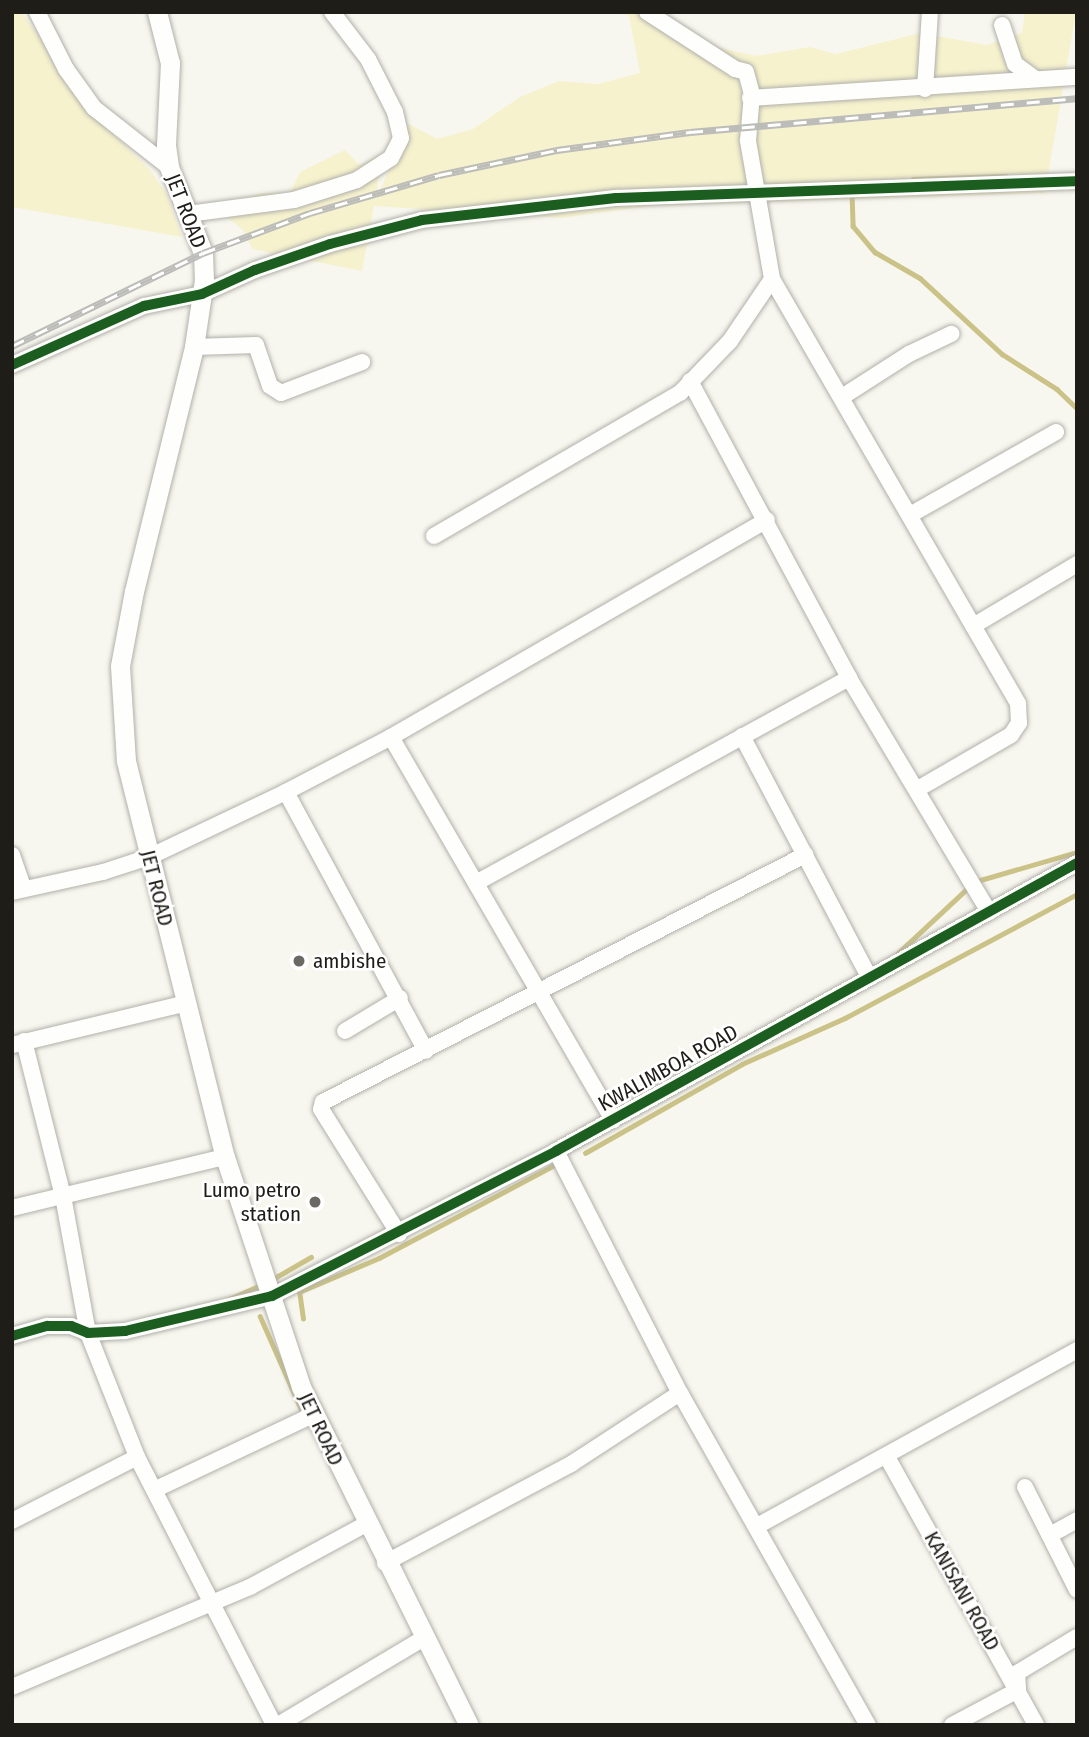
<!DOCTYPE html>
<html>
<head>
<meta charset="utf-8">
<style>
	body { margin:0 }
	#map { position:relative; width:1089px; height:1737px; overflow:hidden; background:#f8f7ef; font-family:"Fira Sans Condensed",sans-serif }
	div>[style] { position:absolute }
	.green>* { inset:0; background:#f6f2ce }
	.stream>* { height:4.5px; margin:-2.25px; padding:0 2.25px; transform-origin:2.25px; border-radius:2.25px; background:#cac287 }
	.roads { filter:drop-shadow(0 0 2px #b1b0aa) drop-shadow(0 0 2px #b1b0aa) }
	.minor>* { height:16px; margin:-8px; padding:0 8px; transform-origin:8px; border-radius:8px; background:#fefefd }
	.major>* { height:19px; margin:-9.5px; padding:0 9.5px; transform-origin:9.5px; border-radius:9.5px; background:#fefefd }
	.rail>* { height:7px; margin-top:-3.5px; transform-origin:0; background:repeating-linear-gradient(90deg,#fff 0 13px,#bcbcb9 0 26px); box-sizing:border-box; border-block:2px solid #bcbcb9 }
	.cycleway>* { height:10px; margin:-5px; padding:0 5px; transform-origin:5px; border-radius:5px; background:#1b5e20 }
	.dots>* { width:19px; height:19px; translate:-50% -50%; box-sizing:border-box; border:4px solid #fff; border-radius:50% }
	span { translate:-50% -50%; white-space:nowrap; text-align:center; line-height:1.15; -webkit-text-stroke:5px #fff; paint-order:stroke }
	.street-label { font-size:21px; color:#1e1d18 }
	.poi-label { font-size:21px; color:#1e1d18 }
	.left { translate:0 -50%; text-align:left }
	.right { translate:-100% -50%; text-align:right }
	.frame { position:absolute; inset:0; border:14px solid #1e1d18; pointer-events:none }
</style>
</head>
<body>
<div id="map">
	<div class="green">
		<div style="clip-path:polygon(12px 12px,21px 12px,109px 130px,150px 170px,167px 195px,182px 237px,12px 207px)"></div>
		<div style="clip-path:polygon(617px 12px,646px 12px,717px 47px,756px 56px,810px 47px,836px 54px,920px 33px,987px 45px,1022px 33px,1025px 12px,1076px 12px,1045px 193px,651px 206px,560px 218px,374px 206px,362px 271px,252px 249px,243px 230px,228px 218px,230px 205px,261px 193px,290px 193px,300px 172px,345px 150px,359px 165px,382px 154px,375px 202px,409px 124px,437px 139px,473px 129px,520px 97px,559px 81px,598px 84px,640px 73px,629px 16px)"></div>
	</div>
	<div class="stream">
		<div style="left:913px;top:179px;width:93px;rotate:-1.8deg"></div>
		<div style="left:852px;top:193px;width:33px;rotate:88deg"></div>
		<div style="left:853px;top:226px;width:34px;rotate:50deg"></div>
		<div style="left:875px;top:252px;width:52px;rotate:30deg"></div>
		<div style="left:920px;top:278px;width:112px;rotate:42.8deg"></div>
		<div style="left:1002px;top:354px;width:65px;rotate:32.5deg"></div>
		<div style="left:1057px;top:389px;width:28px;rotate:44deg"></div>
		<div style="left:977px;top:881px;width:104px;rotate:-16.2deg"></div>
		<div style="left:897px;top:954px;width:100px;rotate:-43deg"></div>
		<div style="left:585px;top:1153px;width:180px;rotate:-29.5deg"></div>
		<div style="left:742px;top:1064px;width:113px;rotate:-24.1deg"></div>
		<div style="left:845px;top:1018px;width:263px;rotate:-28.1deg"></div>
		<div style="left:271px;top:1280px;width:46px;rotate:-29.9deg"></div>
		<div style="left:229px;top:1299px;width:37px;rotate:-24deg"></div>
		<div style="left:260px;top:1316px;width:106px;rotate:66.1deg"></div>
		<div style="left:303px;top:1319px;width:27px;rotate:-98deg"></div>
		<div style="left:299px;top:1292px;width:87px;rotate:-23deg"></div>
		<div style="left:379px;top:1258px;width:199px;rotate:-27.9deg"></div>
	</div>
	<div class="roads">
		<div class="minor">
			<div style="left:37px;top:12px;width:64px;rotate:63deg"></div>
			<div style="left:66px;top:69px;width:48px;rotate:54.3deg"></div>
			<div style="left:94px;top:108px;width:95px;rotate:38.2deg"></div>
			<div style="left:647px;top:12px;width:105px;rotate:32.9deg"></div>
			<div style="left:735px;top:69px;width:11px;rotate:15deg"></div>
			<div style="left:746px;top:72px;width:23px;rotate:75deg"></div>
			<div style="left:752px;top:94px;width:47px;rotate:94.9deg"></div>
			<div style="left:748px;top:141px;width:140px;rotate:80.1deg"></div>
			<div style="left:772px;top:279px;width:491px;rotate:59.9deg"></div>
			<div style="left:1018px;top:704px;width:19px;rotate:87deg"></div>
			<div style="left:1019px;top:723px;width:14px;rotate:124deg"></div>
			<div style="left:1011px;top:735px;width:108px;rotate:149.9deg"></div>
			<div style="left:1002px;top:25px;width:41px;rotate:71.6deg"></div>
			<div style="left:1015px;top:64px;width:24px;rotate:36deg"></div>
			<div style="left:925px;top:89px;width:77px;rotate:-86.3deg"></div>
			<div style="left:750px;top:98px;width:328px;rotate:-3.7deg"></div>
			<div style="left:188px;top:214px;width:107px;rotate:-7.5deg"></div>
			<div style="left:294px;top:200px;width:66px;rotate:-17.6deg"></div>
			<div style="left:357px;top:180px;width:40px;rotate:-32.9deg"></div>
			<div style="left:391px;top:158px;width:22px;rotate:-63deg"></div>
			<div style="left:401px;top:138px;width:27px;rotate:-103deg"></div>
			<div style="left:395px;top:112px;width:59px;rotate:-117deg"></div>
			<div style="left:368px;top:59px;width:59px;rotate:-127.5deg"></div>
			<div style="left:194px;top:347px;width:62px;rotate:-1.8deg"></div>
			<div style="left:256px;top:345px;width:43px;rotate:71.1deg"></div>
			<div style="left:270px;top:386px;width:13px;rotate:32deg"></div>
			<div style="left:281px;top:393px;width:87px;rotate:-20.9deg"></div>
			<div style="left:12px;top:365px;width:145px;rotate:-24.1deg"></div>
			<div style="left:144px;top:306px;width:59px;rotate:-11.7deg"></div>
			<div style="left:202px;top:294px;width:58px;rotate:-24.4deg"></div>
			<div style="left:255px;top:270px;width:79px;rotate:-19.1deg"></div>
			<div style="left:330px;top:244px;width:95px;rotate:-14.6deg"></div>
			<div style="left:422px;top:220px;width:195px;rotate:-6.5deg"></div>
			<div style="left:616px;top:198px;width:461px;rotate:-2.1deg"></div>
			<div style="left:690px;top:381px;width:337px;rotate:61.8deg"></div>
			<div style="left:849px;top:678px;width:273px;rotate:59.1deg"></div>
			<div style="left:842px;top:397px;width:80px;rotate:-32.7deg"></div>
			<div style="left:909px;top:354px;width:47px;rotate:-25.5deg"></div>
			<div style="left:910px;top:515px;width:168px;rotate:-29.6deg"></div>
			<div style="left:434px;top:536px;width:285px;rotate:-30.2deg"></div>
			<div style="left:680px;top:393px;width:72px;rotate:-46.1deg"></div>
			<div style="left:730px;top:341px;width:75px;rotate:-55.9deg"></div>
			<div style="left:973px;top:626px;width:121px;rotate:-30.8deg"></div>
			<div style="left:742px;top:736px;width:272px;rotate:62.2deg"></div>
			<div style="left:391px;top:737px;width:443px;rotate:59.9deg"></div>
			<div style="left:286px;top:792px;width:294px;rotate:61.6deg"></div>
			<div style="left:12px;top:855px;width:36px;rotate:71deg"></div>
			<div style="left:476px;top:883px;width:426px;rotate:-28.8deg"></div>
			<div style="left:12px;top:892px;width:93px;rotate:-12.4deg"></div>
			<div style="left:103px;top:872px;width:48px;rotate:-18.1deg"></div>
			<div style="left:149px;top:857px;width:152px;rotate:-25.4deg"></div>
			<div style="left:286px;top:792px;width:119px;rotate:-27.6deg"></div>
			<div style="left:391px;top:737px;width:434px;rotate:-30deg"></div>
			<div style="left:345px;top:1031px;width:64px;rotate:-31deg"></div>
			<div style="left:24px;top:1041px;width:160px;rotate:75.9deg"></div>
			<div style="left:63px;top:1196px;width:139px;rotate:79.7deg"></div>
			<div style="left:88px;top:1333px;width:133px;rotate:68.4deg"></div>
			<div style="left:137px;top:1457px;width:301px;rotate:62.9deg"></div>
			<div style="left:12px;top:1045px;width:180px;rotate:-13.5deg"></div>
			<div style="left:556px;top:1151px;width:272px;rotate:62.9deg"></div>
			<div style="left:680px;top:1393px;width:382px;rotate:60.5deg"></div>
			<div style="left:12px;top:1208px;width:219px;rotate:-13.5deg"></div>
			<div style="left:399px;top:1234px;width:147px;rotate:-122deg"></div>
			<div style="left:321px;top:1109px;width:7px;rotate:-74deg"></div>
			<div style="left:323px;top:1102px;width:542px;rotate:-27.13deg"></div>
			<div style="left:12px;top:1336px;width:37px;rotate:-16deg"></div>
			<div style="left:48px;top:1326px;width:23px"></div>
			<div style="left:71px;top:1326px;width:18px;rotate:22deg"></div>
			<div style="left:88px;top:1333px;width:37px;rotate:-3deg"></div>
			<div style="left:125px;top:1331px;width:151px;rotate:-13.4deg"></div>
			<div style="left:272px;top:1296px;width:319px;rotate:-27deg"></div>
			<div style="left:556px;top:1151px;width:595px;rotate:-28.93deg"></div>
			<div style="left:887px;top:1457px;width:307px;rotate:60.9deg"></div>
			<div style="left:1025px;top:1487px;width:115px;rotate:63.2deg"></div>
			<div style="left:154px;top:1490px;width:168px;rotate:-25.3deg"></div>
			<div style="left:306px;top:1418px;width:10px;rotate:-53deg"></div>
			<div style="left:12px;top:1521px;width:140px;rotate:-27.1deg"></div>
			<div style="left:759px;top:1525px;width:363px;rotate:-28.8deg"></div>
			<div style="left:1050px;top:1535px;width:31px;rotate:-29deg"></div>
			<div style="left:385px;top:1563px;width:211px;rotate:-28deg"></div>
			<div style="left:571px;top:1464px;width:130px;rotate:-33.1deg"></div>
			<div style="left:12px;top:1687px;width:258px;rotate:-22.8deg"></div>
			<div style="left:250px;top:1587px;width:132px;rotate:-28.5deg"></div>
			<div style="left:278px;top:1725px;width:170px;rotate:-30.8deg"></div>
			<div style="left:952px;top:1725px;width:75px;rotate:-27.9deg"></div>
			<div style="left:1018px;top:1690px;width:17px;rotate:-93deg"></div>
			<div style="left:1017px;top:1673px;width:70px;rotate:-31deg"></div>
		</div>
		<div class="major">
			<div style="left:157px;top:12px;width:53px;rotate:75.7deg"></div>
			<div style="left:170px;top:63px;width:82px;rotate:92.8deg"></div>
			<div style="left:166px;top:145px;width:22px;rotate:82deg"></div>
			<div style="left:169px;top:167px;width:92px;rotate:68.4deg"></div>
			<div style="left:203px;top:253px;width:27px;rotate:88deg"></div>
			<div style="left:204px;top:280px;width:68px;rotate:98.5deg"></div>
			<div style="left:194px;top:347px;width:251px;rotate:103.8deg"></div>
			<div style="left:134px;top:591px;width:76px;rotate:100.6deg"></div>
			<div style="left:120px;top:666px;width:95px;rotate:86.4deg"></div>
			<div style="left:126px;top:761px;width:408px;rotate:76deg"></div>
			<div style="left:225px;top:1157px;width:242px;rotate:71.7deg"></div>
			<div style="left:301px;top:1387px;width:377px;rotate:63.6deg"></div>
		</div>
	</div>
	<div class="rail">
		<div style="left:12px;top:346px;width:212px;rotate:-26deg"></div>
		<div style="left:203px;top:253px;width:114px;rotate:-20.5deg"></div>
		<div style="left:310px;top:213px;width:134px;rotate:-16.4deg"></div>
		<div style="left:439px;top:175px;width:121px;rotate:-12deg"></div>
		<div style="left:557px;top:150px;width:134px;rotate:-7.7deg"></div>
		<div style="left:690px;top:132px;width:388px;rotate:-5deg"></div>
	</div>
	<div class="cycleway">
		<div style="left:12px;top:365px;width:145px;rotate:-24.1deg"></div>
		<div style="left:144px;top:306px;width:59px;rotate:-11.7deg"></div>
		<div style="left:202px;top:294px;width:58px;rotate:-24.4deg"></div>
		<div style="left:255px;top:270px;width:79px;rotate:-19.1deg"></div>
		<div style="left:330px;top:244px;width:95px;rotate:-14.6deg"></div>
		<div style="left:422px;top:220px;width:195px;rotate:-6.5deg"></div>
		<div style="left:616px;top:198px;width:461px;rotate:-2.1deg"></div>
		<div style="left:12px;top:1336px;width:37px;rotate:-16deg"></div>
		<div style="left:48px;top:1326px;width:23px"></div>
		<div style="left:71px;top:1326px;width:18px;rotate:22deg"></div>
		<div style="left:88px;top:1333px;width:37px;rotate:-3deg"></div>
		<div style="left:125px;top:1331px;width:151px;rotate:-13.4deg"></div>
		<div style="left:272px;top:1296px;width:319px;rotate:-27deg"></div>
		<div style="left:556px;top:1151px;width:595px;rotate:-28.93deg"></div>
	</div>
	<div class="dots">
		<div style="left:299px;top:961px;background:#6a6963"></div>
		<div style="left:315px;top:1202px;background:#6a6963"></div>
	</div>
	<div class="street-label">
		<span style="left:186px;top:211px;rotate:69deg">JET ROAD</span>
		<span style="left:157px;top:888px;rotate:76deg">JET ROAD</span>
		<span style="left:668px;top:1068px;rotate:-29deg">KWALIMBOA ROAD</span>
		<span style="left:321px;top:1429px;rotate:65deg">JET ROAD</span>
		<span style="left:962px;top:1591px;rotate:61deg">KANISANI ROAD</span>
	</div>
	<div class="poi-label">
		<span class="left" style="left:313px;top:961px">ambishe</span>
		<span class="right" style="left:301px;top:1202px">Lumo petro<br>station</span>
	</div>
	<div class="frame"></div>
</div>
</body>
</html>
